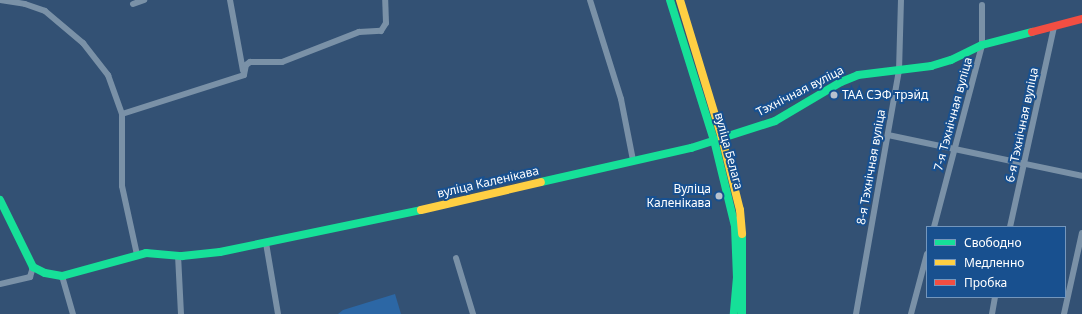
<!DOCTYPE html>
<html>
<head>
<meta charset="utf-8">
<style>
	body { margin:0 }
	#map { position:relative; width:1082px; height:314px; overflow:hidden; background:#335174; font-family:"Noto Sans",sans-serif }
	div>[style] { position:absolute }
	.green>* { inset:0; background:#2c67a5 }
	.street>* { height:6px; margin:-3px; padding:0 3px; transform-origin:3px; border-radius:3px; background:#7a91a7 }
	.fast>* { height:8px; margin:-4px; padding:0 4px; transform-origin:4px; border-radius:4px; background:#16e098 }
	.slow>* { height:8px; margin:-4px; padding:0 4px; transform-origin:4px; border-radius:4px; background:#ffcf43 }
	.jam>* { height:8px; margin:-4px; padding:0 4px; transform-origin:4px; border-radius:4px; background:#f24e42 }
	.dots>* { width:11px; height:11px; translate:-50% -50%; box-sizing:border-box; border:2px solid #18508f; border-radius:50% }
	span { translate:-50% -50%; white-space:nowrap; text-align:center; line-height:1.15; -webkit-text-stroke:4px #18508f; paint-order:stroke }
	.street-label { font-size:12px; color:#fff }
	.poi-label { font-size:12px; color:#fff }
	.left { translate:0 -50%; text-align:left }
	.right { translate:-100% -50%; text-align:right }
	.legend { position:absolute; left:926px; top:226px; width:140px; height:72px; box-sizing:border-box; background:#18508f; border:1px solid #7496bc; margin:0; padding:5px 7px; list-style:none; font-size:12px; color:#fff }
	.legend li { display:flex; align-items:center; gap:8px; height:20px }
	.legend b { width:20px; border:1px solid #7496bc }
</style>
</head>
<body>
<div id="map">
	<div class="green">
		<div style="clip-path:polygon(395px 294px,401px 314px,338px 314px,343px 310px)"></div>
	</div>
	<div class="street">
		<div style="left:0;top:0;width:25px;rotate:9deg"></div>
		<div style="left:25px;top:4px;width:21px;rotate:19deg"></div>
		<div style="left:45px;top:11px;width:50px;rotate:40.1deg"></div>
		<div style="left:83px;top:43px;width:41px;rotate:52deg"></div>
		<div style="left:108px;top:75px;width:41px;rotate:70.3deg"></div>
		<div style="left:122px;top:114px;width:72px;rotate:90deg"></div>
		<div style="left:122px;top:186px;width:71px;rotate:77.7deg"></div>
		<div style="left:230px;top:0;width:72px;rotate:79.6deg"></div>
		<div style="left:590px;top:0;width:104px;rotate:72.6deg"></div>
		<div style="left:621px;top:99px;width:62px;rotate:78.9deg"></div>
		<div style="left:133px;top:4px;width:12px;rotate:-20deg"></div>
		<div style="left:244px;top:75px;width:10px;rotate:-79deg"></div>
		<div style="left:246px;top:65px;width:5px;rotate:-37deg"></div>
		<div style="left:250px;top:62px;width:32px"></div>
		<div style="left:282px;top:62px;width:83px;rotate:-21.3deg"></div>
		<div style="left:359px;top:32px;width:22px;rotate:-3deg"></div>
		<div style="left:381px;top:31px;width:9px;rotate:-58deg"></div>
		<div style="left:386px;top:23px;width:23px;rotate:-92deg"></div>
		<div style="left:122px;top:114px;width:128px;rotate:-17.7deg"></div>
		<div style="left:888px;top:135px;width:198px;rotate:11.9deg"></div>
		<div style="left:934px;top:227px;width:188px;rotate:-75.2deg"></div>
		<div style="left:982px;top:45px;width:40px;rotate:-90deg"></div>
		<div style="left:1010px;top:227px;width:205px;rotate:-77.6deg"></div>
		<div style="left:266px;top:243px;width:72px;rotate:80.4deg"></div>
		<div style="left:178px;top:255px;width:59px;rotate:87.1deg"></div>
		<div style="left:456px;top:258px;width:59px;rotate:73.1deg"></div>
		<div style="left:62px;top:276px;width:40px;rotate:74deg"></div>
		<div style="left:0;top:284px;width:31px;rotate:-13deg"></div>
		<div style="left:30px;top:277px;width:10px;rotate:-73deg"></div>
		<div style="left:856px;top:314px;width:247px;rotate:-80deg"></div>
		<div style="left:899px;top:71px;width:71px;rotate:-88.4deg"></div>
		<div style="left:911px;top:314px;width:62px;rotate:-75.1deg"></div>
		<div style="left:992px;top:314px;width:17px;rotate:-80deg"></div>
		<div style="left:1064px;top:314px;width:83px;rotate:-77.5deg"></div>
	</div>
	<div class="fast">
		<div style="left:670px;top:0;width:147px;rotate:72.6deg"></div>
		<div style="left:714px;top:140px;width:89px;rotate:76.3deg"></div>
		<div style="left:735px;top:226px;width:51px;rotate:87.8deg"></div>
		<div style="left:737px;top:277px;width:37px;rotate:95deg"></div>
		<div style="left:541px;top:182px;width:154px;rotate:-12.8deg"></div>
		<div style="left:691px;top:148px;width:88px;rotate:-17.8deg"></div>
		<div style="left:775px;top:121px;width:77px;rotate:-30.6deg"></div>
		<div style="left:841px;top:82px;width:18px;rotate:-22deg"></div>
		<div style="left:858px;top:75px;width:74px;rotate:-7deg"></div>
		<div style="left:931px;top:66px;width:21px;rotate:-17deg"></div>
		<div style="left:951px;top:60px;width:34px;rotate:-26deg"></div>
		<div style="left:982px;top:45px;width:52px;rotate:-14.6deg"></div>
		<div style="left:0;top:200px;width:75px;rotate:63.8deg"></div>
		<div style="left:33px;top:267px;width:13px;rotate:27deg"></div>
		<div style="left:45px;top:273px;width:17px;rotate:10deg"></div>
		<div style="left:62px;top:276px;width:87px;rotate:-15.3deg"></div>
		<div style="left:146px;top:253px;width:36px;rotate:5deg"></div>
		<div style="left:182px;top:256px;width:38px;rotate:-6deg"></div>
		<div style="left:220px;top:252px;width:205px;rotate:-11.8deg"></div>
		<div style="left:742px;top:314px;width:80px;rotate:-90deg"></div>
	</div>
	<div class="slow">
		<div style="left:680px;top:0;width:144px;rotate:73.1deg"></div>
		<div style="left:722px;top:138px;width:74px;rotate:76deg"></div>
		<div style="left:740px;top:210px;width:24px;rotate:85deg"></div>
		<div style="left:421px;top:210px;width:123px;rotate:-13.1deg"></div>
	</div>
	<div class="jam">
		<div style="left:1032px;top:32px;width:52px;rotate:-14.6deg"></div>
	</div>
	<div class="dots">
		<div style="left:834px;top:95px;background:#b8c2ce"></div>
		<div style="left:719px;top:196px;background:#b8c2ce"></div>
	</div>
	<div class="street-label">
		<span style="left:800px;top:91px;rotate:-27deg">Тэхнічная вуліца</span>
		<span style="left:953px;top:114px;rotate:-75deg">7-я Тэхнічная вуліца</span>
		<span style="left:1022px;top:125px;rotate:-78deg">6-я Тэхнічная вуліца</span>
		<span style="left:729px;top:151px;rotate:75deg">вуліца Белага</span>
		<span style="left:871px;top:167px;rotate:-80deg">8-я Тэхнічная вуліца</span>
		<span style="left:488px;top:182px;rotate:-13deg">вуліца Каленікава</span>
	</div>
	<div class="poi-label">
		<span class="left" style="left:842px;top:95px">ТАА СЭФ трэйд</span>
		<span class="right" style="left:711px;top:196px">Вуліца<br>Каленікава</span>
	</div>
	<ul class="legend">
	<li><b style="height:5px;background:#16e098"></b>Свободно</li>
	<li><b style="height:5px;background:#ffcf43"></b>Медленно</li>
	<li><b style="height:5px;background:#f24e42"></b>Пробка</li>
	</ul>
</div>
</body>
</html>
